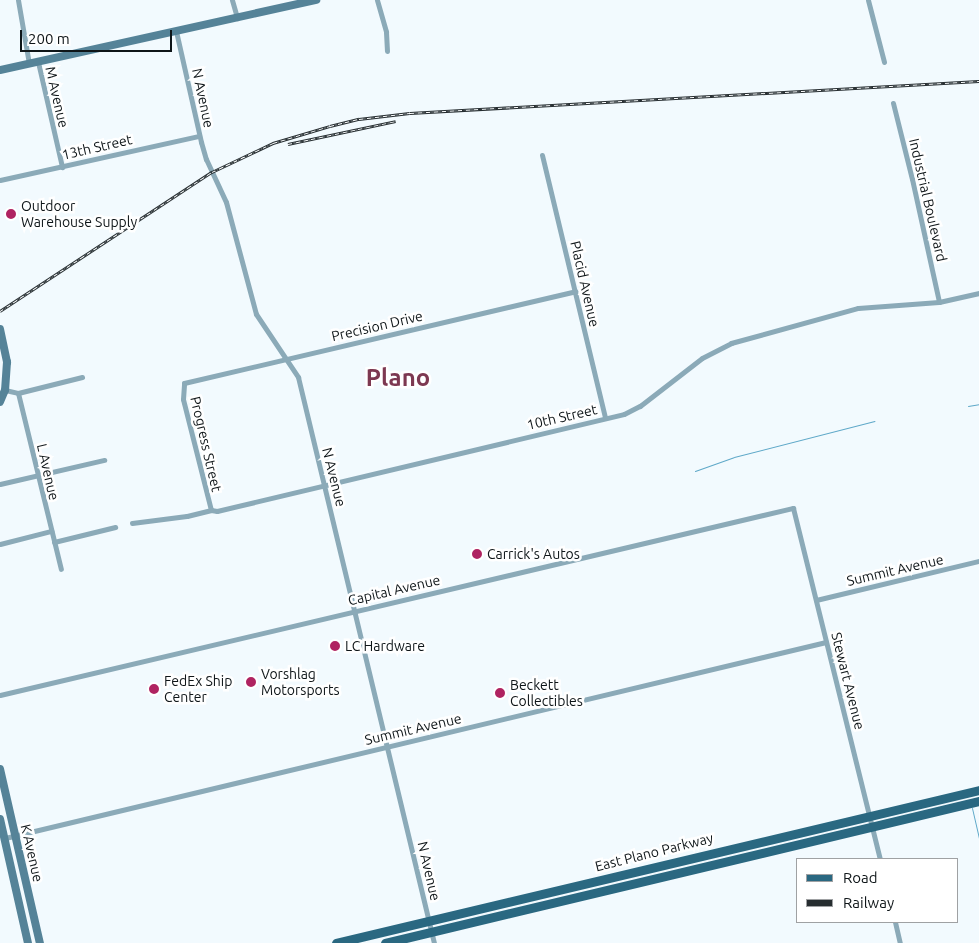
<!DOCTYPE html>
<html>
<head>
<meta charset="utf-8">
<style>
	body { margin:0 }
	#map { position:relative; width:979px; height:943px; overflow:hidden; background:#f2fafe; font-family:Ubuntu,sans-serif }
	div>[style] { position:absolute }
	.stream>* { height:1px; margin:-0.5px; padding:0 0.5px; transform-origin:0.5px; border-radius:0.5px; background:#5ea8c8 }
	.street>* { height:5px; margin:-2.5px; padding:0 2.5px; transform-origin:2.5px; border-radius:2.5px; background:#8baab8 }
	.secondary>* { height:8px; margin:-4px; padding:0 4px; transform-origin:4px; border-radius:4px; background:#558398 }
	.primary>* { height:9px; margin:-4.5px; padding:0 4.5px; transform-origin:4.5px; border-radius:4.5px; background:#2a6881 }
	.rail>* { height:3px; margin-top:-1.5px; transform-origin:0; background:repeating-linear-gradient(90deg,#fff 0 4px,#262d30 0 8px); box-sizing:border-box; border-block:1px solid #262d30 }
	.dots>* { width:14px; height:14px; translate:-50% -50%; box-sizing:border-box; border:2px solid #fff; border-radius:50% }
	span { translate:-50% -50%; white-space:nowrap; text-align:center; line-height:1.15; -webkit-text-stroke:5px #fff; paint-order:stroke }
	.street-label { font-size:14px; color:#0e1518 }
	.poi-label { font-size:14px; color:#0e1518 }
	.left { translate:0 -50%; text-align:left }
	.town-label { font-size:24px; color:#7d3851; font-weight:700 }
	.legend { position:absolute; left:796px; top:858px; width:162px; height:65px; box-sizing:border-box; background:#fff; border:1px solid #9fa1a3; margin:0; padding:6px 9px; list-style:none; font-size:15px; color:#0e1518 }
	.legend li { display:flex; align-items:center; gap:10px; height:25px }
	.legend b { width:25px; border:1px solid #9fa1a3 }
	.scale { position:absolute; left:20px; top:30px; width:152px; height:22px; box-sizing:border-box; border:2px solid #0e1518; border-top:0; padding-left:6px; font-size:15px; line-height:18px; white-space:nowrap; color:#0e1518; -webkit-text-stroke:4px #fff; paint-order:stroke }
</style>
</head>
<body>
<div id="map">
	<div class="stream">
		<div style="left:968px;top:406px;width:11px;rotate:-10deg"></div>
		<div style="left:695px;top:471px;width:41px;rotate:-19.7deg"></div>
		<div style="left:734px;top:457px;width:145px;rotate:-14.4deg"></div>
		<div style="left:972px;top:808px;width:31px;rotate:77deg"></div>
	</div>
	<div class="street">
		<div style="left:18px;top:0;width:65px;rotate:80.2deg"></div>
		<div style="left:232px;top:0;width:19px;rotate:74deg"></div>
		<div style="left:377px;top:0;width:33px;rotate:74deg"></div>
		<div style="left:386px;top:32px;width:19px;rotate:87deg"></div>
		<div style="left:868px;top:0;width:64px;rotate:75.5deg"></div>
		<div style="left:176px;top:31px;width:114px;rotate:77.3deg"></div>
		<div style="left:201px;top:142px;width:18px;rotate:74deg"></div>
		<div style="left:206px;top:159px;width:47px;rotate:65.1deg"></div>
		<div style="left:226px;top:202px;width:116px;rotate:75deg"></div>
		<div style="left:256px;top:314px;width:76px;rotate:56.3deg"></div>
		<div style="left:298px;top:377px;width:582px;rotate:76.49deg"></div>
		<div style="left:38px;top:62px;width:108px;rotate:77.1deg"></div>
		<div style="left:893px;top:103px;width:78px;rotate:76deg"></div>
		<div style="left:912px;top:179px;width:126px;rotate:77.6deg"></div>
		<div style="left:542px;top:155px;width:270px;rotate:76.5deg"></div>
		<div style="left:0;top:180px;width:204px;rotate:-12.5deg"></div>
		<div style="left:5px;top:390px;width:13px;rotate:13deg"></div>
		<div style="left:18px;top:393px;width:181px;rotate:76.3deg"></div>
		<div style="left:18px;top:393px;width:66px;rotate:-14deg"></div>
		<div style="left:0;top:484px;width:107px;rotate:-13deg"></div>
		<div style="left:211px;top:510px;width:114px;rotate:-104.2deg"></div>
		<div style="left:183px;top:399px;width:16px;rotate:-86deg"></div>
		<div style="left:184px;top:383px;width:402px;rotate:-13.2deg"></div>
		<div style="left:132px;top:523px;width:55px;rotate:-7.3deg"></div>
		<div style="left:187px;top:516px;width:25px;rotate:-14deg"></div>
		<div style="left:211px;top:510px;width:6px;rotate:9deg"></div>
		<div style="left:217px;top:511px;width:418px;rotate:-13.4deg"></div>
		<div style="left:624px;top:414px;width:18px;rotate:-27deg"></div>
		<div style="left:640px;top:406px;width:78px;rotate:-37.7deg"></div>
		<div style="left:702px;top:358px;width:33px;rotate:-27deg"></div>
		<div style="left:731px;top:343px;width:132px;rotate:-15.4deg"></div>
		<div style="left:858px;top:308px;width:81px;rotate:-4.2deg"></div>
		<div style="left:939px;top:302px;width:41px;rotate:-12.7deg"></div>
		<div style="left:54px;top:542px;width:63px;rotate:-13.8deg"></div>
		<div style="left:0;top:544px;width:53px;rotate:-14.3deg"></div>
		<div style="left:816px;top:600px;width:168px;rotate:-13.5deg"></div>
		<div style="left:0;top:695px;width:815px;rotate:-13.27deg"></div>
		<div style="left:793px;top:508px;width:362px;rotate:76.1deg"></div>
		<div style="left:5px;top:838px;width:844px;rotate:-13.43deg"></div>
		<div style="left:895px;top:922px;width:22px;rotate:77deg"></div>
	</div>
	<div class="secondary">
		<div style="left:0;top:70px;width:324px;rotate:-12.5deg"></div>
		<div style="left:0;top:329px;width:34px;rotate:78deg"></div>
		<div style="left:7px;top:362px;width:28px;rotate:94deg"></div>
		<div style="left:5px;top:390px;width:13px;rotate:113deg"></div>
		<div style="left:0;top:769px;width:179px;rotate:77.1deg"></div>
		<div style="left:0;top:819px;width:127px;rotate:77.3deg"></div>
	</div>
	<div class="primary">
		<div style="left:336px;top:943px;width:661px;rotate:-13.38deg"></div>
		<div style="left:385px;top:943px;width:611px;rotate:-13.44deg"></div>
	</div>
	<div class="rail">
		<div style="left:288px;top:144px;width:110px;rotate:-12deg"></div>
		<div style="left:0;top:311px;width:254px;rotate:-33.3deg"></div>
		<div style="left:212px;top:172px;width:68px;rotate:-25.4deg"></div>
		<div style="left:273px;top:143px;width:59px;rotate:-16.6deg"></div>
		<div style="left:330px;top:126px;width:30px;rotate:-14deg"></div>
		<div style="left:359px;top:119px;width:51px;rotate:-6.7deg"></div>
		<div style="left:410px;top:113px;width:570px;rotate:-3.22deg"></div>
	</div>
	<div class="dots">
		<div style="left:11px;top:214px;background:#af2361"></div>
		<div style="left:477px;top:554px;background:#af2361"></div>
		<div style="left:335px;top:646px;background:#af2361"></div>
		<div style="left:251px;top:682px;background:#af2361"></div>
		<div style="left:154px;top:689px;background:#af2361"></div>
		<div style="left:500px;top:693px;background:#af2361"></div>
	</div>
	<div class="street-label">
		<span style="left:57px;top:97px;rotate:77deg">M Avenue</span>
		<span style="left:203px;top:98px;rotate:78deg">N Avenue</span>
		<span style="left:97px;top:147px;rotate:-13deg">13th Street</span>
		<span style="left:928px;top:200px;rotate:77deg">Industrial Boulevard</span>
		<span style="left:585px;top:284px;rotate:77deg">Placid Avenue</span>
		<span style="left:377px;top:326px;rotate:-13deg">Precision Drive</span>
		<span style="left:562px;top:417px;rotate:-13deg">10th Street</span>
		<span style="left:206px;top:444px;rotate:77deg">Progress Street</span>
		<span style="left:48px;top:472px;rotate:77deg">L Avenue</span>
		<span style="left:334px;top:477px;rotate:76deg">N Avenue</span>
		<span style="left:895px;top:570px;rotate:-13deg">Summit Avenue</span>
		<span style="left:394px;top:590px;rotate:-13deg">Capital Avenue</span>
		<span style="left:848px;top:681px;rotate:76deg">Stewart Avenue</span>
		<span style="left:413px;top:729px;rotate:-13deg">Summit Avenue</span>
		<span style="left:654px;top:852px;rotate:-14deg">East Plano Parkway</span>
		<span style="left:32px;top:853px;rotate:77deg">K Avenue</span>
		<span style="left:429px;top:871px;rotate:77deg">N Avenue</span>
	</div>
	<div class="poi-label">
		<span class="left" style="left:21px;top:214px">Outdoor<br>Warehouse Supply</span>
		<span class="left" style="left:487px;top:554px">Carrick's Autos</span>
		<span class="left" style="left:345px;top:646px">LC Hardware</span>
		<span class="left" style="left:261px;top:682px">Vorshlag<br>Motorsports</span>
		<span class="left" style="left:164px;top:689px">FedEx Ship<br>Center</span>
		<span class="left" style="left:510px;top:693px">Beckett<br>Collectibles</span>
	</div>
	<div class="town-label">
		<span style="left:398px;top:378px">Plano</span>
	</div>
	<ul class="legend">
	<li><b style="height:6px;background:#2a6881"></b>Road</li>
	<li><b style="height:6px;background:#262d30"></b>Railway</li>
	</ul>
	<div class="scale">200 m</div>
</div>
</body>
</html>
